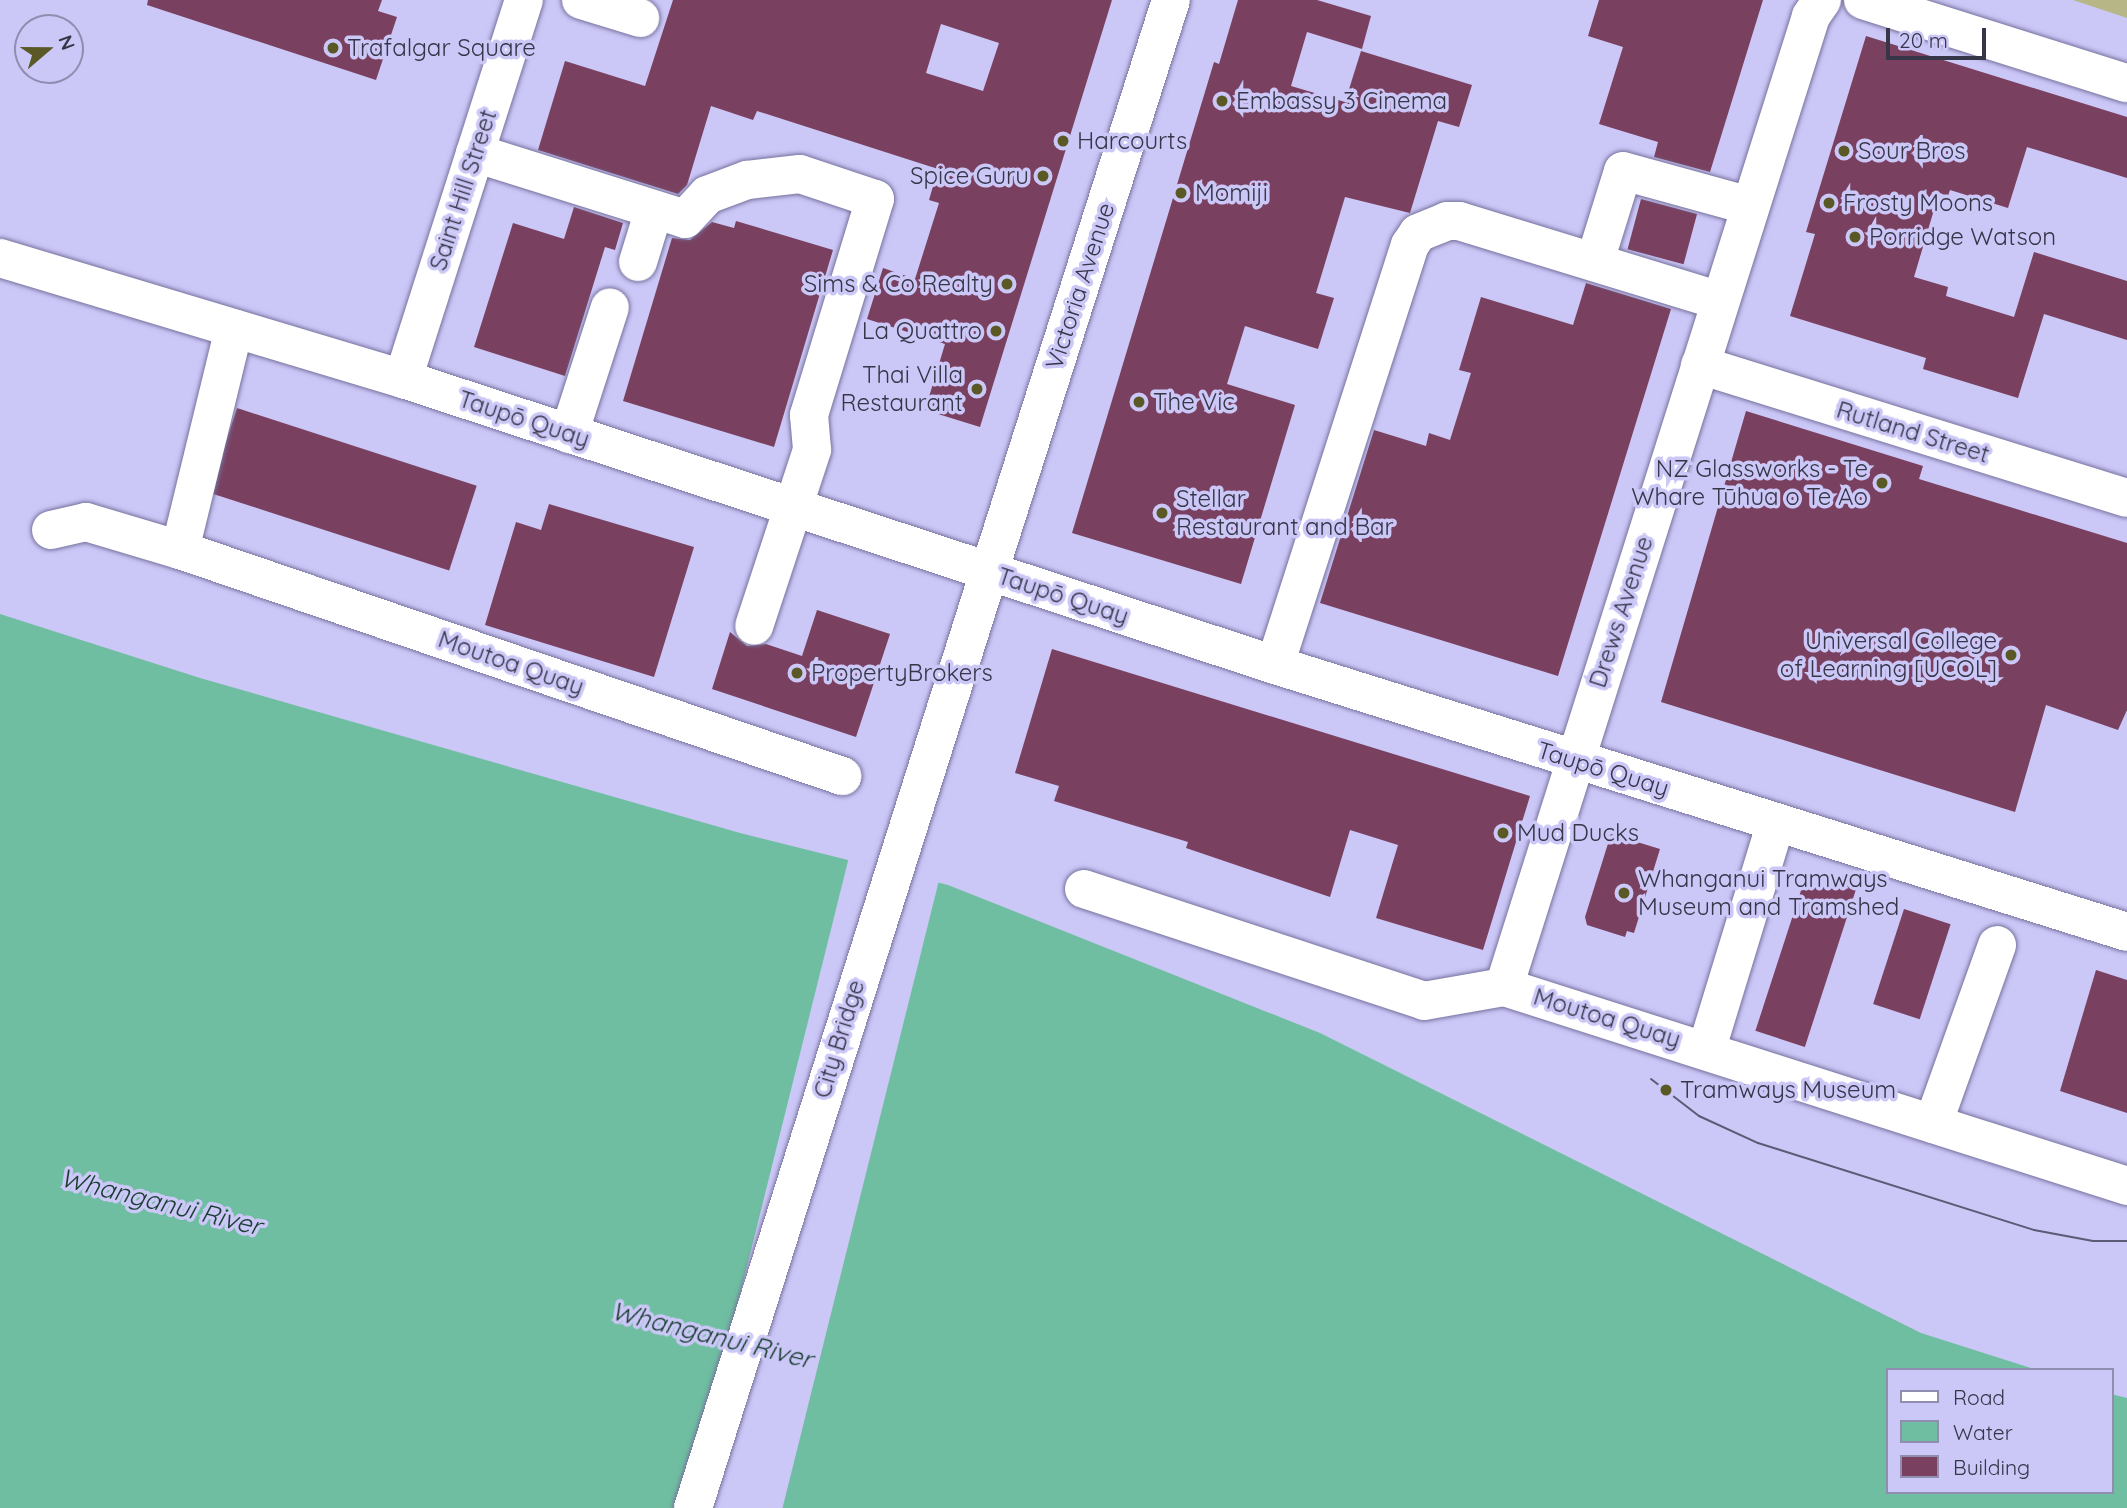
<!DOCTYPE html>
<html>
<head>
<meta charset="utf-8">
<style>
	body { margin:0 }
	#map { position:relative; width:2127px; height:1508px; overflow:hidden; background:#cbc7f7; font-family:Quicksand,sans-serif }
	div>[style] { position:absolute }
	.green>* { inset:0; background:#b6b686 }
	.water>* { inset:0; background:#6fbea1 }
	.pier>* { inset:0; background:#cbc7f7; transform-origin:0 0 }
	.building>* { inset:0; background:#7a405f; transform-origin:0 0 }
	.roads { filter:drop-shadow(0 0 2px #76729d) drop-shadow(0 0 2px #76729d) }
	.minor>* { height:38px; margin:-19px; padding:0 19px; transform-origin:19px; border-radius:19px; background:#fff }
	.major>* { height:38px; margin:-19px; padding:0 19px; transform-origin:19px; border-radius:19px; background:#fff }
	.tram>* { height:2px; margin:-1px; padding:0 1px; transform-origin:1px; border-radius:1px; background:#5c5a74 }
	.dots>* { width:19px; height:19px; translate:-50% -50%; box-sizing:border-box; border:4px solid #cbc7f7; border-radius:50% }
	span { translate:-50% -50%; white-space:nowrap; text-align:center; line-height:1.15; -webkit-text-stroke:7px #cbc7f7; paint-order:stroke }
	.poi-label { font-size:24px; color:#373548 }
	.left { translate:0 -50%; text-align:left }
	.right { translate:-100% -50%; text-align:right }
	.street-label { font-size:24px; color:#373548 }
	.water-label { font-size:26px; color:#193e31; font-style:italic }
	.legend { position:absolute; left:1886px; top:1368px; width:228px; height:126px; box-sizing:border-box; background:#cbc7f7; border:2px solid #908db1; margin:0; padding:9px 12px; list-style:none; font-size:21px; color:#373548 }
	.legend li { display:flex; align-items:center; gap:14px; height:35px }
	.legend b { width:35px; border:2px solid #908db1 }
	.north { position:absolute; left:14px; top:14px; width:70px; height:70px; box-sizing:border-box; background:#cbc7f7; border:2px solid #908db1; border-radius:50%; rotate:70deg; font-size:19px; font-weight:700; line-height:28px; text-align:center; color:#373548 }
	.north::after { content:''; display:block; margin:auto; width:24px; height:32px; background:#5a5926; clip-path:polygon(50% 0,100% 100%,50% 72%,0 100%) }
	.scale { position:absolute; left:1886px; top:28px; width:100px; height:32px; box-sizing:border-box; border:4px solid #373548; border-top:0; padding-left:9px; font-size:21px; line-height:24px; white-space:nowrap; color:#373548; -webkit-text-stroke:5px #cbc7f7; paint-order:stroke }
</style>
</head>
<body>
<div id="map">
	<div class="green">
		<div style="clip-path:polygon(2073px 0,2127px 0,2127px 18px)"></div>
	</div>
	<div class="water">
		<div style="clip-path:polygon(0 614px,200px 678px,740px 833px,948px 885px,1320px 1033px,1921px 1333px,2037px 1370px,1887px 1370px,1887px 1492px,2111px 1492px,2111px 1394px,2127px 1398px,2127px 1508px,0 1508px)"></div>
	</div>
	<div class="pier">
		<div style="left:849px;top:857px;width:93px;height:682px;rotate:14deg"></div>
	</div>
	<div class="building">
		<div style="clip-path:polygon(148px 0,382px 0,378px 11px,397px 17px,376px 80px,147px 5px)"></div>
		<div style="clip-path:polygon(evenodd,673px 0,1112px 0,980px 427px,925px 410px,945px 344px,867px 319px,883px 268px,915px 279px,939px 203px,929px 200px,938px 169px,757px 111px,753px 120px,711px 106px,687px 185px,678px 194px,538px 150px,565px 61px,645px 86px,673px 0,941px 24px,999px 43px,983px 91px,926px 73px,941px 24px)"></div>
		<div style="clip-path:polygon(1238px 0,1317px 0,1371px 16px,1362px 49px,1307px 32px,1291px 86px,1345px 102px,1361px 51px,1472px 85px,1459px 127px,1438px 121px,1410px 213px,1345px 197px,1316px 293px,1334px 298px,1318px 349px,1245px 326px,1227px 384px,1295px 405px,1241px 584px,1072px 533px,1214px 62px,1219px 64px)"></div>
		<div style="clip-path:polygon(1599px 0,1763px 0,1710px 172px,1654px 157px,1658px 142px,1599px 124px,1623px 47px,1588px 36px)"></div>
		<div style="clip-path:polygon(1866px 36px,2127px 117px,2127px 178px,2027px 147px,2008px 208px,1950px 190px,1948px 196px,1939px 193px,1914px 277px,1948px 287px,1946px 296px,2014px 317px,2034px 252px,2127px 281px,2127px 340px,2044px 314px,2018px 398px,1923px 369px,1926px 358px,1790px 316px,1815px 234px,1806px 232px)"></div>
		<div style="left:1641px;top:199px;width:58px;height:52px;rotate:15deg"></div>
		<div style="clip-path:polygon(574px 207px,623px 223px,615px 250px,605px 247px,565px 376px,474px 347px,513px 223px,564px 239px)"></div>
		<div style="clip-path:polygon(736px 221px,833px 250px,774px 447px,623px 401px,672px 238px,690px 240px,712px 222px,734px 228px)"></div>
		<div style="clip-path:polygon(1586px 283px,1671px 309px,1558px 676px,1320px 603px,1374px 430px,1426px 446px,1429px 433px,1450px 440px,1471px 373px,1459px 370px,1481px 297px,1573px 325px)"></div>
		<div style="left:237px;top:408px;width:252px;height:89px;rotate:18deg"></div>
		<div style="clip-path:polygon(1746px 411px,1923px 466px,1919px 479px,2127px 543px,2127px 710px,2118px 730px,2046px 705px,2015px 812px,1661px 702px)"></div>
		<div style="clip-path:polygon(549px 504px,694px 547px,654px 677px,485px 625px,516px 522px,541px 530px)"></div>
		<div style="clip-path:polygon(817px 610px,890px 634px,856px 737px,712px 689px,730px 632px,747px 646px,766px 644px,802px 656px)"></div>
		<div style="clip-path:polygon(1052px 649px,1530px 796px,1483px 950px,1376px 918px,1398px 845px,1350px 830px,1330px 897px,1186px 848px,1188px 842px,1054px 801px,1059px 786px,1015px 773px)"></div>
		<div style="clip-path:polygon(1611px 834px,1660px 849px,1634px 933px,1627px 931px,1625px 937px,1587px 925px,1585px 917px)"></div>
		<div style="left:1807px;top:872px;width:52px;height:167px;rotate:18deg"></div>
		<div style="left:1904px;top:909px;width:49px;height:100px;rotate:18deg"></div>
		<div style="clip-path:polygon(2096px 970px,2127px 980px,2127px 1113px,2060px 1091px)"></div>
	</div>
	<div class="roads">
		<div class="minor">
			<div style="left:581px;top:0;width:62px;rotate:17deg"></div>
			<div style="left:1863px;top:0;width:277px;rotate:17.5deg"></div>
			<div style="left:475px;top:153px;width:220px;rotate:17.4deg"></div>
			<div style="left:685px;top:219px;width:33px;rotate:-47deg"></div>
			<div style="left:707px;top:195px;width:43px;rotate:-20.6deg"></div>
			<div style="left:747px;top:180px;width:53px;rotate:-6.5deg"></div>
			<div style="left:800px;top:174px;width:79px;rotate:18.4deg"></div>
			<div style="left:875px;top:199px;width:226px;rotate:107deg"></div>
			<div style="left:809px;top:415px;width:35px;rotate:85deg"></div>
			<div style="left:812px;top:450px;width:185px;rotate:108.2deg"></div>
			<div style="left:1595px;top:261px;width:94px;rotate:-72.7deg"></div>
			<div style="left:1623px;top:171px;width:132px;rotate:15.4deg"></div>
			<div style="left:638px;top:262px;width:54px;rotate:-72.9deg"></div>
			<div style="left:1700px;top:365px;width:447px;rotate:17.3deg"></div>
			<div style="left:569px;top:434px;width:133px;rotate:-72.1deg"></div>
			<div style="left:51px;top:530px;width:36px;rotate:-13deg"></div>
			<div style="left:86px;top:522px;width:98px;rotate:16.6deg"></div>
			<div style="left:180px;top:550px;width:700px;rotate:18.85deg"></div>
			<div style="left:180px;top:550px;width:228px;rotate:-76.3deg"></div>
			<div style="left:989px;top:572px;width:600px;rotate:-72.35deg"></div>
			<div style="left:1275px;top:665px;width:441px;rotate:-72.2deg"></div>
			<div style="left:1410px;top:245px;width:14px;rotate:-56deg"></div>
			<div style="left:1418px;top:233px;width:31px;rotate:-22deg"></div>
			<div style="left:1447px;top:221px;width:12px"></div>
			<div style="left:1459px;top:221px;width:273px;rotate:17deg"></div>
			<div style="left:1084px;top:889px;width:358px;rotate:18.2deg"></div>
			<div style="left:1424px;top:1001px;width:81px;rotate:-9.9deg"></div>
			<div style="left:1504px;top:987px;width:654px;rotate:17.71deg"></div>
			<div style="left:1504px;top:987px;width:1018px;rotate:-72.45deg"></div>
			<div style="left:1811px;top:16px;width:19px;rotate:-55deg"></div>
			<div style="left:1707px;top:1048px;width:235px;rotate:-73deg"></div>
			<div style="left:1933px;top:1124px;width:190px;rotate:-70.3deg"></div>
		</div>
		<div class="major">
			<div style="left:0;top:258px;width:421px;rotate:16.7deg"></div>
			<div style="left:403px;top:379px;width:918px;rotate:18.16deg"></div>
			<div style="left:1275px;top:665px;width:893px;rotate:17.4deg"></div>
			<div style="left:403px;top:379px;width:398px;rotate:-72.3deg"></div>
			<div style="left:693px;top:1508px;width:982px;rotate:-72.45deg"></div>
		</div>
	</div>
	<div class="tram">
		<div style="left:1651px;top:1079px;width:61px;rotate:37.6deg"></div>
		<div style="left:1699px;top:1116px;width:65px;rotate:24.6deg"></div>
		<div style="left:1758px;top:1143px;width:289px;rotate:17.5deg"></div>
		<div style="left:2034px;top:1230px;width:60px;rotate:10.6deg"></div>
		<div style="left:2093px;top:1241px;width:34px"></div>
	</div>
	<div class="dots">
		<div style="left:333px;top:48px;background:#5a5926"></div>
		<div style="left:1222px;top:101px;background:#5a5926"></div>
		<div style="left:1063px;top:141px;background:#5a5926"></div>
		<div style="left:1844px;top:151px;background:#5a5926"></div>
		<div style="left:1043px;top:176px;background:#5a5926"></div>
		<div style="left:1181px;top:193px;background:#5a5926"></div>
		<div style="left:1829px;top:203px;background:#5a5926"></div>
		<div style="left:1855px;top:237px;background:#5a5926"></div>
		<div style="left:1007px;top:284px;background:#5a5926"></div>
		<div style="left:996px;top:331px;background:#5a5926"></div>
		<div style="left:977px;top:389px;background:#5a5926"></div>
		<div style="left:1139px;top:402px;background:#5a5926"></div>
		<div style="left:1882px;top:483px;background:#5a5926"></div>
		<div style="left:1162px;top:513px;background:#5a5926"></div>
		<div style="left:2011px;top:655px;background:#5a5926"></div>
		<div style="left:797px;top:673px;background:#5a5926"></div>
		<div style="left:1503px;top:833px;background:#5a5926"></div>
		<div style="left:1624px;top:893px;background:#5a5926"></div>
		<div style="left:1666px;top:1090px;background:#5a5926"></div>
	</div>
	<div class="poi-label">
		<span class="left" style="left:347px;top:48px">Trafalgar Square</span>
		<span class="left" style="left:1236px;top:101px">Embassy 3 Cinema</span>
		<span class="left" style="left:1077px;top:141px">Harcourts</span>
		<span class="left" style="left:1858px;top:151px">Sour Bros</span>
		<span class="right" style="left:1029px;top:176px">Spice Guru</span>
		<span class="left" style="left:1195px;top:193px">Momiji</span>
		<span class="left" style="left:1843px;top:203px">Frosty Moons</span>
		<span class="left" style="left:1869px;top:237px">Porridge Watson</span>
		<span class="right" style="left:993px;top:284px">Sims &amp; Co Realty</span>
		<span class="right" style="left:982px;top:331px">La Quattro</span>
		<span class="right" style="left:963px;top:389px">Thai Villa<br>Restaurant</span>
		<span class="left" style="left:1153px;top:402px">The Vic</span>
		<span class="right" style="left:1868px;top:483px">NZ Glassworks - Te<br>Whare Tūhua o Te Ao</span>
		<span class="left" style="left:1176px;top:513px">Stellar<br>Restaurant and Bar</span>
		<span class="right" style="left:1997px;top:655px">Universal College<br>of Learning [UCOL]</span>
		<span class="left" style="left:811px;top:673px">PropertyBrokers</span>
		<span class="left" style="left:1517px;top:833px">Mud Ducks</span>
		<span class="left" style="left:1638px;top:893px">Whanganui Tramways<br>Museum and Tramshed</span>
		<span class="left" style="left:1680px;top:1090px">Tramways Museum</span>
	</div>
	<div class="street-label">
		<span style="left:463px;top:190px;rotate:-72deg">Saint Hill Street</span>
		<span style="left:1080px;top:286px;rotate:-72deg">Victoria Avenue</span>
		<span style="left:524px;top:419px;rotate:18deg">Taupō Quay</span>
		<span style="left:1913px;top:432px;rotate:17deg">Rutland Street</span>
		<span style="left:1063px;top:596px;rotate:18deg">Taupō Quay</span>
		<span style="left:1621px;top:612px;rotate:-72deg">Drews Avenue</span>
		<span style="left:511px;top:663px;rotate:19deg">Moutoa Quay</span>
		<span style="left:1603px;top:769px;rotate:17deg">Taupō Quay</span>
		<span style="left:1607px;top:1018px;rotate:17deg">Moutoa Quay</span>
		<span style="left:839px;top:1039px;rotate:-73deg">City Bridge</span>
	</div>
	<div class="water-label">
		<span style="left:161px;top:1202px;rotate:14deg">Whanganui River</span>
		<span style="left:712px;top:1335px;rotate:14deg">Whanganui River</span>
	</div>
	<ul class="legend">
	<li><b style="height:9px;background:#fff"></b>Road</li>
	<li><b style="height:19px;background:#6fbea1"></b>Water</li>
	<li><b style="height:19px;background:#7a405f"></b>Building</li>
	</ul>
	<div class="north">N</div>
	<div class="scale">20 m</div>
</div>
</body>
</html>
